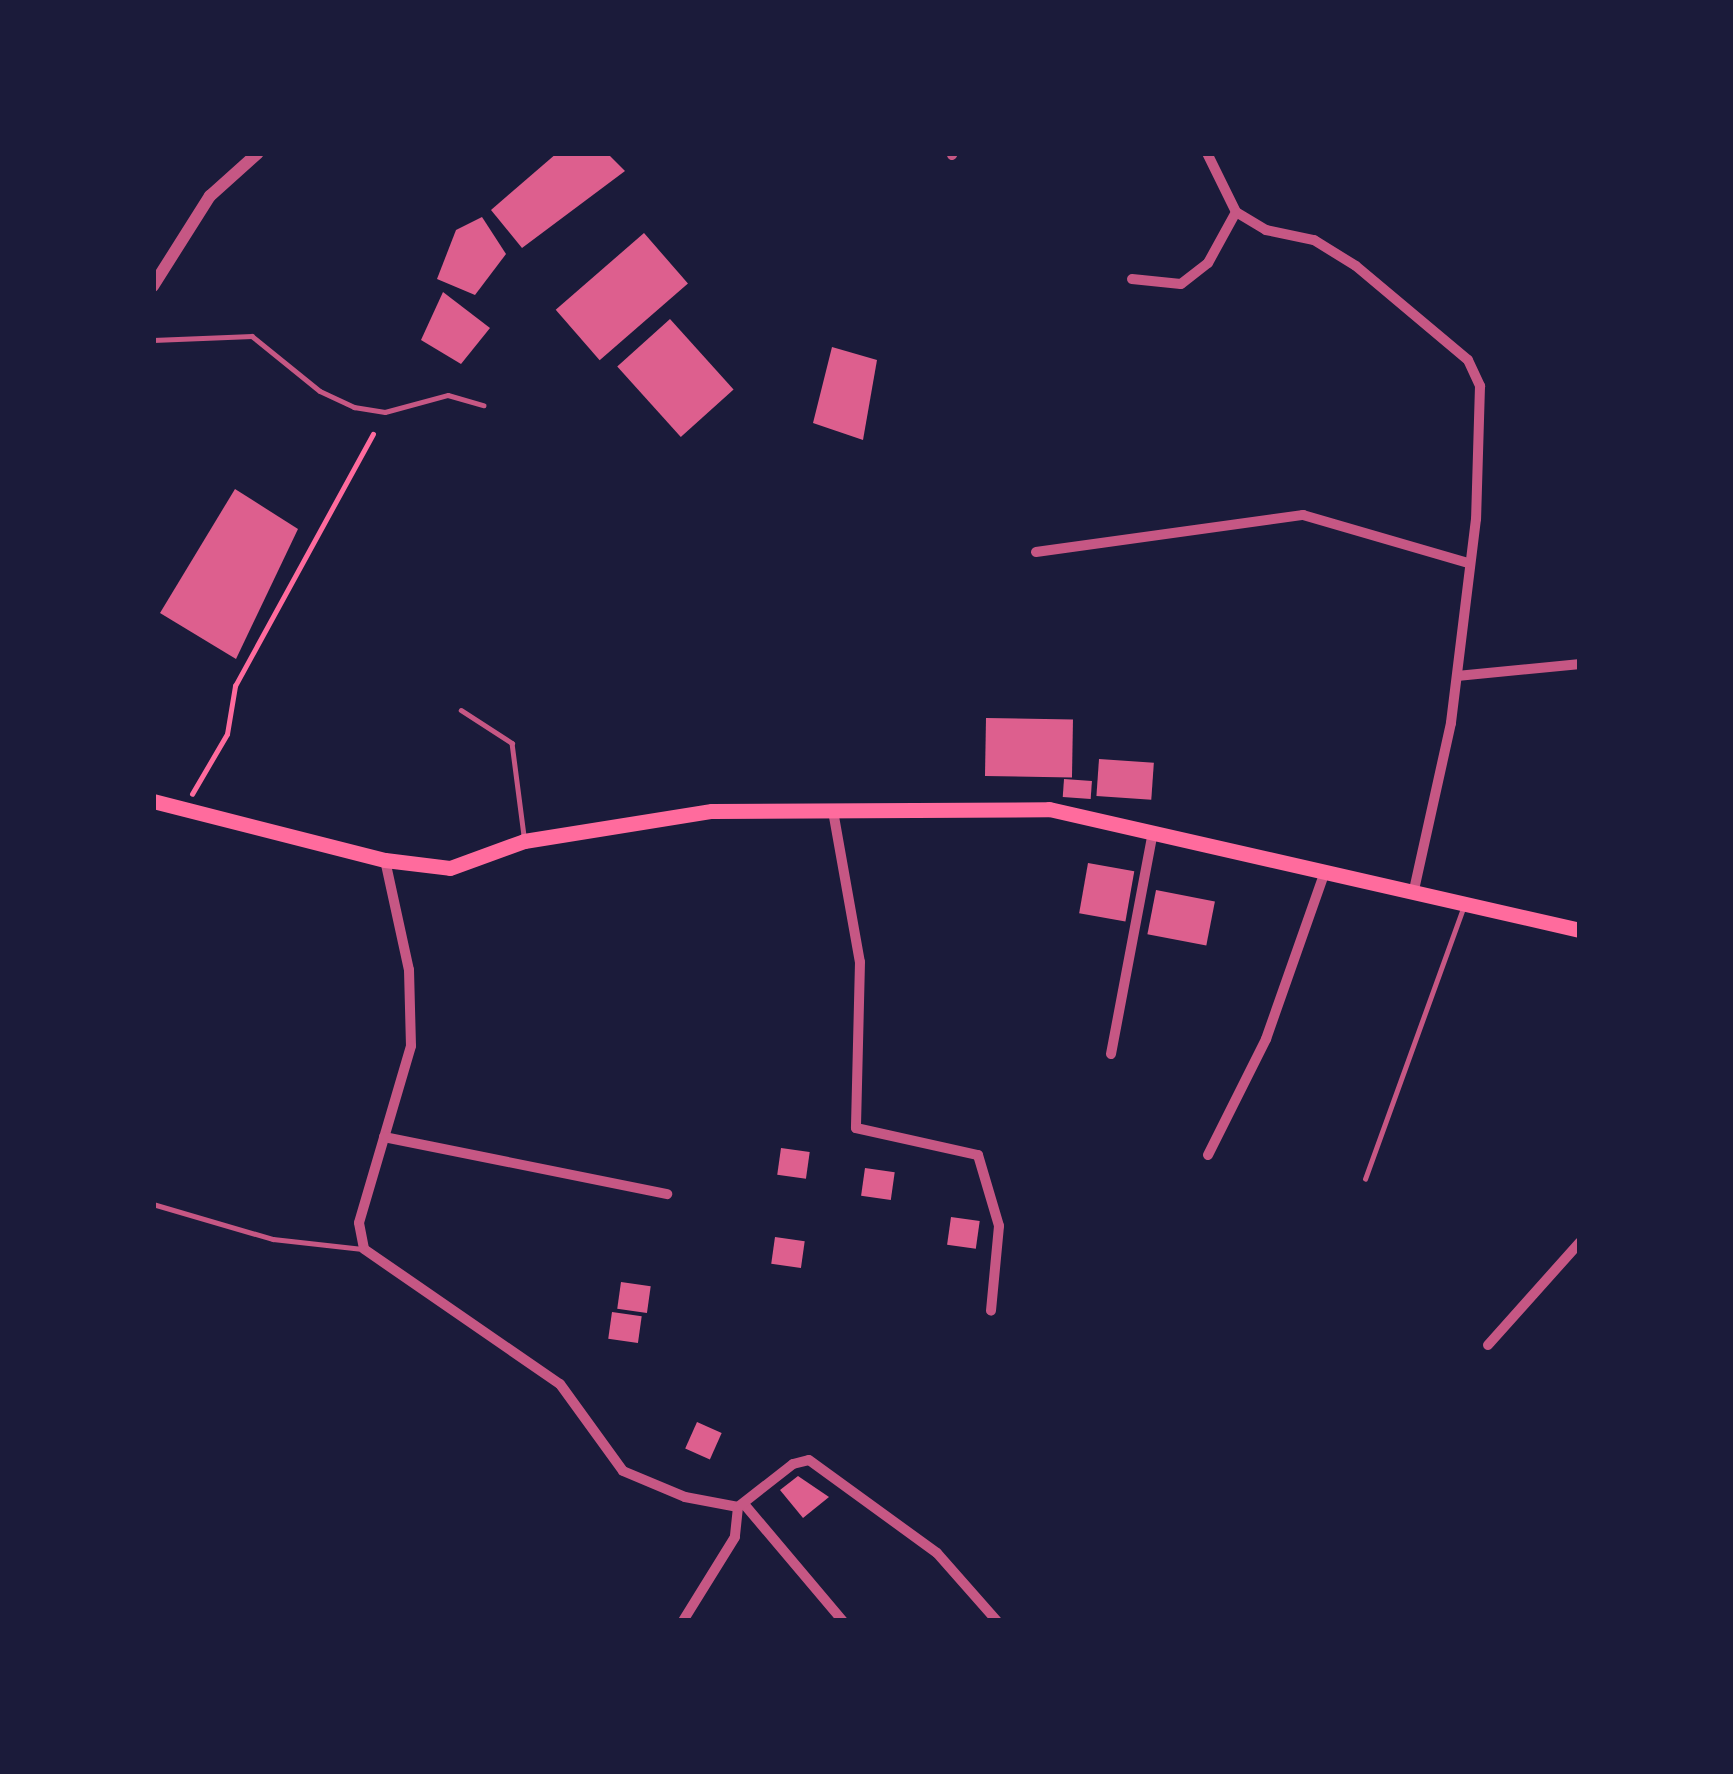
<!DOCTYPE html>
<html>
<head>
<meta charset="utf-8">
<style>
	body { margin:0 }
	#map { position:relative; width:1733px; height:1774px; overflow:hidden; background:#1b1b3a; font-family:"Open Sans",sans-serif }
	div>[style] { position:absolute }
	.building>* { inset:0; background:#dd5f8e; transform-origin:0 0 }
	.path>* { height:4.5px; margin:-2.25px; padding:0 2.25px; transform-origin:2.25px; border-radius:2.25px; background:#ff6b9d }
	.service>* { height:4.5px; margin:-2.25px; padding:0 2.25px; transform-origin:2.25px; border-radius:2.25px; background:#c65784 }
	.minor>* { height:10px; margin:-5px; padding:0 5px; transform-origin:5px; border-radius:5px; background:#c65784 }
	.tertiary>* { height:12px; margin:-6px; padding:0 6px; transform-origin:6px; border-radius:6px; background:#c65784 }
	.secondary>* { height:15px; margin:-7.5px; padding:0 7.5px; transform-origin:7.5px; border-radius:7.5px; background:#ff6b9d }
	span { translate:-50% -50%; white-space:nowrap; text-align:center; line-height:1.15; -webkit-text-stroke:12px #1b1b3a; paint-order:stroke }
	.frame { position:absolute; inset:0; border:156px solid #1b1b3a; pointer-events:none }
</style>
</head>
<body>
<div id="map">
	<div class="building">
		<div style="clip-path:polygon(557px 153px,607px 153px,625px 171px,522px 248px,491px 210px)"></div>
		<div style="clip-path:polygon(482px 217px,506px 254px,475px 295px,437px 279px,456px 230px)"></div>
		<div style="left:644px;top:233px;width:67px;height:117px;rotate:49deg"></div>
		<div style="clip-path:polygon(443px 292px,490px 328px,461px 364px,421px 340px)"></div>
		<div style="left:670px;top:319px;width:95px;height:71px;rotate:48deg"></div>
		<div style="clip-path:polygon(832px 347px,877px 360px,863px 440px,813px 423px)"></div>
		<div style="clip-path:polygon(235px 489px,298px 529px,236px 659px,160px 613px)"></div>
		<div style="left:986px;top:718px;width:87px;height:58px;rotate:1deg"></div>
		<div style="left:1099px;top:759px;width:55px;height:37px;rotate:4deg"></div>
		<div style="left:1064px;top:779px;width:28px;height:18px;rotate:4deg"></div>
		<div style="left:1088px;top:863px;width:47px;height:51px;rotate:10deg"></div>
		<div style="left:1156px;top:890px;width:60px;height:45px;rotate:11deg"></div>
		<div style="left:781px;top:1148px;width:29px;height:27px;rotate:8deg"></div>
		<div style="left:865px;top:1168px;width:30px;height:28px;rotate:8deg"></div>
		<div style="left:951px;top:1217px;width:29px;height:28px;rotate:8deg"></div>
		<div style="left:775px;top:1237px;width:30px;height:27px;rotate:8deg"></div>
		<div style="left:621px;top:1282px;width:30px;height:27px;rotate:8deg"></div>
		<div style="left:612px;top:1312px;width:30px;height:27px;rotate:8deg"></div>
		<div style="left:697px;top:1422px;width:27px;height:29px;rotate:24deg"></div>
		<div style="clip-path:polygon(798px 1476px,829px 1497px,803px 1518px,780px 1490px)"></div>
	</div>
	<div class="path">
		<div style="left:192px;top:794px;width:69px;rotate:-59.7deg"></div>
		<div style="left:227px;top:734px;width:49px;rotate:-80.5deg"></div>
		<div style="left:235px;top:686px;width:287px;rotate:-61.3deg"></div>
	</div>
	<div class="service">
		<div style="left:153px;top:340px;width:99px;rotate:-2.3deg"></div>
		<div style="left:252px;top:336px;width:87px;rotate:39deg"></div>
		<div style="left:320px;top:391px;width:38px;rotate:25deg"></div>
		<div style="left:354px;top:407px;width:31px;rotate:9deg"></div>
		<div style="left:385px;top:412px;width:65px;rotate:-15.1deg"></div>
		<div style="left:448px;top:395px;width:37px;rotate:16deg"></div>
		<div style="left:461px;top:710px;width:61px;rotate:32.9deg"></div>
		<div style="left:512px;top:743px;width:93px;rotate:82.6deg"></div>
		<div style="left:1365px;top:1179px;width:288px;rotate:-70.1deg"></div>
		<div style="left:153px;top:1204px;width:125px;rotate:16.3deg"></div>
		<div style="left:273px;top:1239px;width:92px;rotate:6.3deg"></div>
	</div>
	<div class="minor">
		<div style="left:1207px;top:153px;width:66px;rotate:63.8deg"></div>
		<div style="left:1236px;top:212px;width:35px;rotate:31deg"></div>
		<div style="left:1266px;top:230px;width:49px;rotate:11.8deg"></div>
		<div style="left:1314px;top:240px;width:49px;rotate:31.8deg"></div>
		<div style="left:1356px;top:266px;width:146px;rotate:40deg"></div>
		<div style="left:1468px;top:360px;width:29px;rotate:65deg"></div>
		<div style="left:1480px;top:386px;width:133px;rotate:91.7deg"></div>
		<div style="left:1476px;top:519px;width:206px;rotate:97deg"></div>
		<div style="left:1451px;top:723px;width:171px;rotate:102.5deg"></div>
		<div style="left:952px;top:155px;width:2px;rotate:-63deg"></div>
		<div style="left:1132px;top:279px;width:49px;rotate:5.8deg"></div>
		<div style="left:1181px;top:284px;width:34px;rotate:-38deg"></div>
		<div style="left:1208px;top:263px;width:58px;rotate:-61.2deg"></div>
		<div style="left:1036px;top:552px;width:270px;rotate:-7.9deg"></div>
		<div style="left:1303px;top:515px;width:172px;rotate:16.2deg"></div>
		<div style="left:1457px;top:676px;width:124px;rotate:-5.6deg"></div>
		<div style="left:833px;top:811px;width:153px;rotate:79.9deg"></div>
		<div style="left:860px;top:962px;width:166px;rotate:91.4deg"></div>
		<div style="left:856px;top:1128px;width:125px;rotate:12.5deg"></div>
		<div style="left:978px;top:1155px;width:74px;rotate:73.5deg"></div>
		<div style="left:999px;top:1226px;width:85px;rotate:95.4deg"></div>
		<div style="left:385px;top:860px;width:113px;rotate:77.7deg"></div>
		<div style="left:409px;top:970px;width:76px;rotate:88.5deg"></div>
		<div style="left:411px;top:1046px;width:184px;rotate:106.4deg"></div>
		<div style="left:359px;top:1223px;width:26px;rotate:79deg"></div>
		<div style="left:364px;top:1249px;width:238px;rotate:34.6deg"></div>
		<div style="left:560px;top:1384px;width:107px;rotate:54.1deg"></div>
		<div style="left:623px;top:1471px;width:67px;rotate:22.8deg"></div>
		<div style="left:685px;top:1497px;width:54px;rotate:10.7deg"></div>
		<div style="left:738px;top:1507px;width:30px;rotate:96deg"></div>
		<div style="left:735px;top:1537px;width:99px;rotate:121.8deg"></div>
		<div style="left:1111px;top:1054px;width:226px;rotate:-79.3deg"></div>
		<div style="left:384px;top:1137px;width:289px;rotate:11.4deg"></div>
		<div style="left:1208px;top:1155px;width:130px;rotate:-63.4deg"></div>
		<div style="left:1266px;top:1039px;width:178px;rotate:-70.6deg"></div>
		<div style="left:1488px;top:1345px;width:138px;rotate:-48.2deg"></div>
		<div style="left:744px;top:1504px;width:153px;rotate:49.8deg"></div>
		<div style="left:738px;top:1507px;width:70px;rotate:-38deg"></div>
		<div style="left:793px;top:1464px;width:16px;rotate:-14deg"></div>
		<div style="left:809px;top:1460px;width:158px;rotate:36deg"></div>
		<div style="left:937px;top:1553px;width:91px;rotate:48.6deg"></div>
	</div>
	<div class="tertiary">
		<div style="left:153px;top:286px;width:107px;rotate:-57.7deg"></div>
		<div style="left:210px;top:196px;width:64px;rotate:-41.9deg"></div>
	</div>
	<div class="secondary">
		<div style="left:153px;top:801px;width:239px;rotate:14.3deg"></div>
		<div style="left:385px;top:860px;width:65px;rotate:7deg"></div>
		<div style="left:450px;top:868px;width:79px;rotate:-20deg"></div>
		<div style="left:524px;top:841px;width:190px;rotate:-9.1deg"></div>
		<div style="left:712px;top:811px;width:337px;rotate:-0.3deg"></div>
		<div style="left:1049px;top:809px;width:545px;rotate:12.84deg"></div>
	</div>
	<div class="frame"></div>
</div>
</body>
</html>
